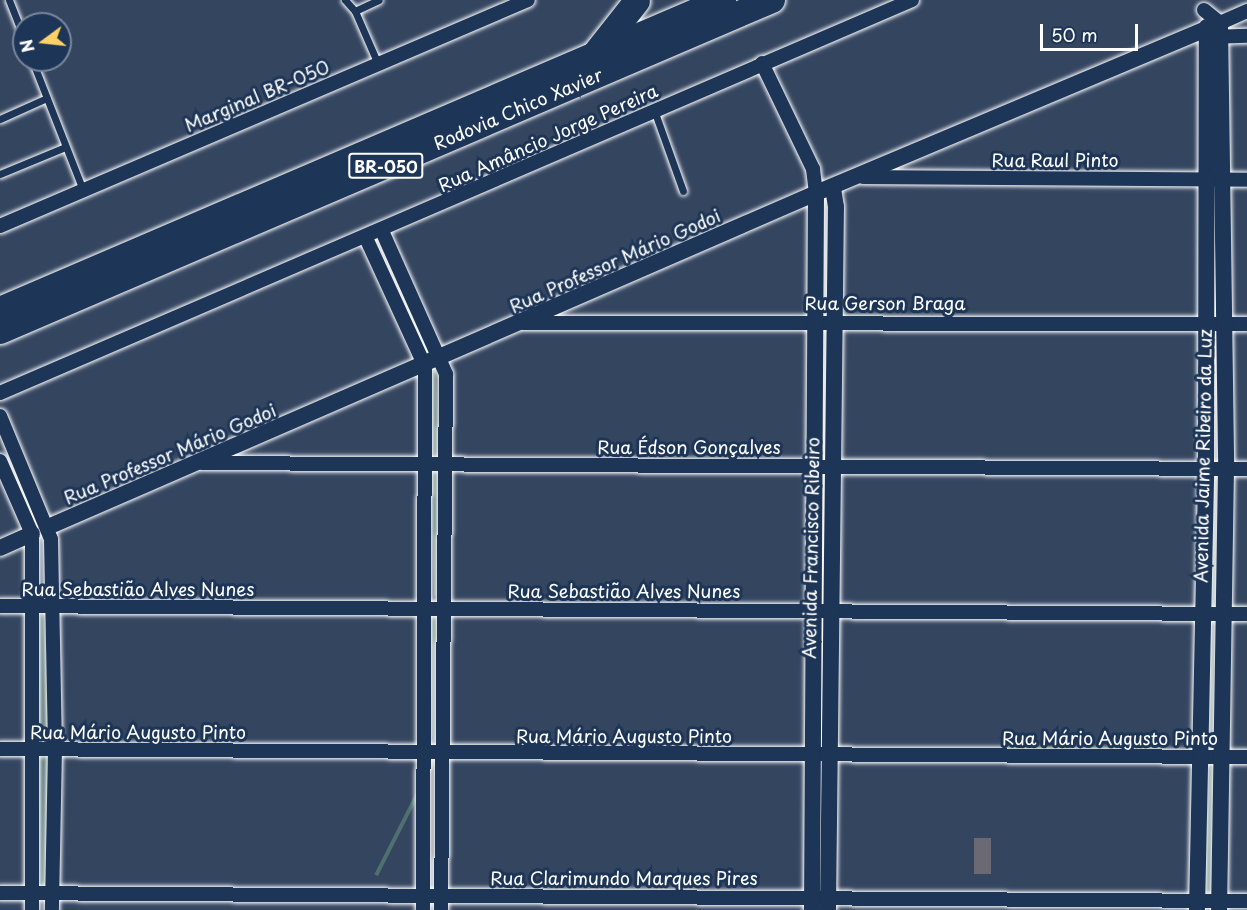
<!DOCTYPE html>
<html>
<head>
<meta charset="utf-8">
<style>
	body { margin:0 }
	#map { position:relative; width:1247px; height:910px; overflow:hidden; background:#344560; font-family:"Playpen Sans",sans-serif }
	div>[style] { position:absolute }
	.green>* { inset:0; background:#507070; transform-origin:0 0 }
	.building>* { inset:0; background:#6a6974; transform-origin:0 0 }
	.roads { filter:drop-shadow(0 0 2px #fff) drop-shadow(0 0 2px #fff) }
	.service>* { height:7px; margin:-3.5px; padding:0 3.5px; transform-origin:3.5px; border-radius:3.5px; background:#1d3557 }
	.minor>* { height:14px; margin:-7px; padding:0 7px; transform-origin:7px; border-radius:7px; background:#1d3557 }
	.tertiary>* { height:16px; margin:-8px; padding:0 8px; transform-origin:8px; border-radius:8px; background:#1d3557 }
	.motorway>* { height:26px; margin:-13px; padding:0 13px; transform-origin:13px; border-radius:13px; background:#1d3557 }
	span { translate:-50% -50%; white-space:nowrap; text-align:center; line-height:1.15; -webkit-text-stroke:6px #1d3557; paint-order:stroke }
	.shield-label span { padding:2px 4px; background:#1d3557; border:2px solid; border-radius:4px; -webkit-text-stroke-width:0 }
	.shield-label { font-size:16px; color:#fff; font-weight:700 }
	.street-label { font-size:18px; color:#fff }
	.north { position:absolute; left:12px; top:12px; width:60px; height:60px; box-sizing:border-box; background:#1d3557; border:2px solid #77869a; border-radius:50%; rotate:255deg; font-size:16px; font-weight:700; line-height:24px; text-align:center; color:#fff }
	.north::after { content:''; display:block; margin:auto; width:21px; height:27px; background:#ffd166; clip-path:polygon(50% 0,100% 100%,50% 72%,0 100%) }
	.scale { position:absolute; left:1040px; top:24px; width:98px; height:27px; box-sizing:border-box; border:3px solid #fff; border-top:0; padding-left:8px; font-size:18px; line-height:21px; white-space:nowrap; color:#fff; -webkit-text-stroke:4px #1d3557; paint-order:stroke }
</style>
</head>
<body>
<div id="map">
	<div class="green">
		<div style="left:826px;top:202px;width:112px;height:4px;rotate:88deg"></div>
		<div style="clip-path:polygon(436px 368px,439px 453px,436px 455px,430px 451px,430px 374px)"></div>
		<div style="clip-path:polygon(434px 470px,439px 474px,438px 595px,434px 596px,430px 472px)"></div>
		<div style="left:1216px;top:479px;width:125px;height:4px;rotate:90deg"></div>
		<div style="clip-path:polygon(44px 613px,48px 738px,44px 740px,39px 735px,39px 618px)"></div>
		<div style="clip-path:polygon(433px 614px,439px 619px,437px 739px,433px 741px,429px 616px)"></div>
		<div style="left:1212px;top:623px;width:125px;height:4px;rotate:89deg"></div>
		<div style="clip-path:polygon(43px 757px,48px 762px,47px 882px,43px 884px,38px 879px,39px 759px)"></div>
		<div style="left:432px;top:761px;width:4px;height:127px;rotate:27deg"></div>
		<div style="clip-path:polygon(1210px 767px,1214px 769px,1213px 892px,1209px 894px,1204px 889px)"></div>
	</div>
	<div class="building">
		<div style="left:974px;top:838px;width:17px;height:36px"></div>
	</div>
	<div class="roads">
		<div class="service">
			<div style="left:9px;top:0;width:41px;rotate:68.5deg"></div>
			<div style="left:345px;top:0;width:15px;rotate:48deg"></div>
			<div style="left:32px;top:60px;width:140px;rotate:68.6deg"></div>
			<div style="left:378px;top:64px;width:58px;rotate:-113.5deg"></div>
			<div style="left:355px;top:11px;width:26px;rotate:-25deg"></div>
			<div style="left:654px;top:110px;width:86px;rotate:70.3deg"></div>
			<div style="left:0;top:119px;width:51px;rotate:-24.1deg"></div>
			<div style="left:0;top:174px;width:68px;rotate:-22.4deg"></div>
		</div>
		<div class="minor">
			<div style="left:1204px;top:10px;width:21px;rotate:39deg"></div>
			<div style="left:1220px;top:23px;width:30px;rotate:-24deg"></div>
			<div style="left:1210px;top:37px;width:37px;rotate:-2deg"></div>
			<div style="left:762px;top:63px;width:118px;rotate:64.3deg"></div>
			<div style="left:813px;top:169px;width:24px;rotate:83deg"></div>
			<div style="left:863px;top:177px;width:384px;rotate:0.4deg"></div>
			<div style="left:0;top:226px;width:574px;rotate:-23.17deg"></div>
			<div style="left:382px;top:231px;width:157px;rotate:65.9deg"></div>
			<div style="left:446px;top:374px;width:536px;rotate:90.53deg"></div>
			<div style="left:366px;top:238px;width:141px;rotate:65.3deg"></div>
			<div style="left:425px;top:366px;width:544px;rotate:90.21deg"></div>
			<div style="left:523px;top:323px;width:724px;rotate:0.08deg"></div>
			<div style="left:0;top:393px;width:993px;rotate:-23.31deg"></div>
			<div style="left:0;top:416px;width:133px;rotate:67.5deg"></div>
			<div style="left:51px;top:539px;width:210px;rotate:88.9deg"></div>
			<div style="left:55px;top:749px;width:161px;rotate:91.1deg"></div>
			<div style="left:0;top:461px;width:80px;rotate:66.3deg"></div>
			<div style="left:32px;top:534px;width:376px;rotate:90deg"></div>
			<div style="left:202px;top:463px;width:1045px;rotate:0.33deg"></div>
			<div style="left:0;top:606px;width:1247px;rotate:0.37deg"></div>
			<div style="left:0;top:749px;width:1247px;rotate:0.37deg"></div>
			<div style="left:0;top:893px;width:1247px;rotate:0.37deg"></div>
		</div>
		<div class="tertiary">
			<div style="left:48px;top:527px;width:837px;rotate:-23.5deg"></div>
			<div style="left:816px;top:193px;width:438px;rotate:-22.8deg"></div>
			<div style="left:1220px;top:23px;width:446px;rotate:89.2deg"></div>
			<div style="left:1226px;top:469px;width:441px;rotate:90.9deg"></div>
			<div style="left:0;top:548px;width:35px;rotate:-24deg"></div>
			<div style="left:812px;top:910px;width:717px;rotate:-89.68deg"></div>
			<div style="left:828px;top:910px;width:703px;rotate:-89.35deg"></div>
			<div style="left:836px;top:207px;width:20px;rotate:-99deg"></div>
			<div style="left:1197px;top:910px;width:442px;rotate:-88.8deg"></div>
			<div style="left:1206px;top:468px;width:441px;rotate:-89.9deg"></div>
		</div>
		<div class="motorway">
			<div style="left:596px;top:53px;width:66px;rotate:-51.7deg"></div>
			<div style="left:0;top:310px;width:787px;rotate:-23.21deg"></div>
			<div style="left:0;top:331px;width:840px;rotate:-23.21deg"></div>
		</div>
	</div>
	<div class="shield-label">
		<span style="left:386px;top:166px">BR-050</span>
	</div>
	<div class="street-label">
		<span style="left:257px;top:96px;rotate:-23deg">Marginal BR-050</span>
		<span style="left:518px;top:109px;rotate:-23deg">Rodovia Chico Xavier</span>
		<span style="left:548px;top:138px;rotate:-24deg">Rua Amâncio Jorge Pereira</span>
		<span style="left:1055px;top:160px">Rua Raul Pinto</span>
		<span style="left:615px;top:261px;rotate:-24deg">Rua Professor Mário Godoi</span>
		<span style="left:885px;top:303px">Rua Gerson Braga</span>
		<span style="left:689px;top:447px">Rua Édson Gonçalves</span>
		<span style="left:170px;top:454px;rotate:-23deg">Rua Professor Mário Godoi</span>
		<span style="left:1203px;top:456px;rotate:-89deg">Avenida Jaime Ribeiro da Luz</span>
		<span style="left:811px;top:548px;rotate:-89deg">Avenida Francisco Ribeiro</span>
		<span style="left:138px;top:589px">Rua Sebastião Alves Nunes</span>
		<span style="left:624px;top:591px">Rua Sebastião Alves Nunes</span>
		<span style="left:138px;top:732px">Rua Mário Augusto Pinto</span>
		<span style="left:624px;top:736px">Rua Mário Augusto Pinto</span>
		<span style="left:1110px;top:738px">Rua Mário Augusto Pinto</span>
		<span style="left:624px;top:878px">Rua Clarimundo Marques Pires</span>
	</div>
	<div class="north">N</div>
	<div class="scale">50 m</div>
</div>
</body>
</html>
